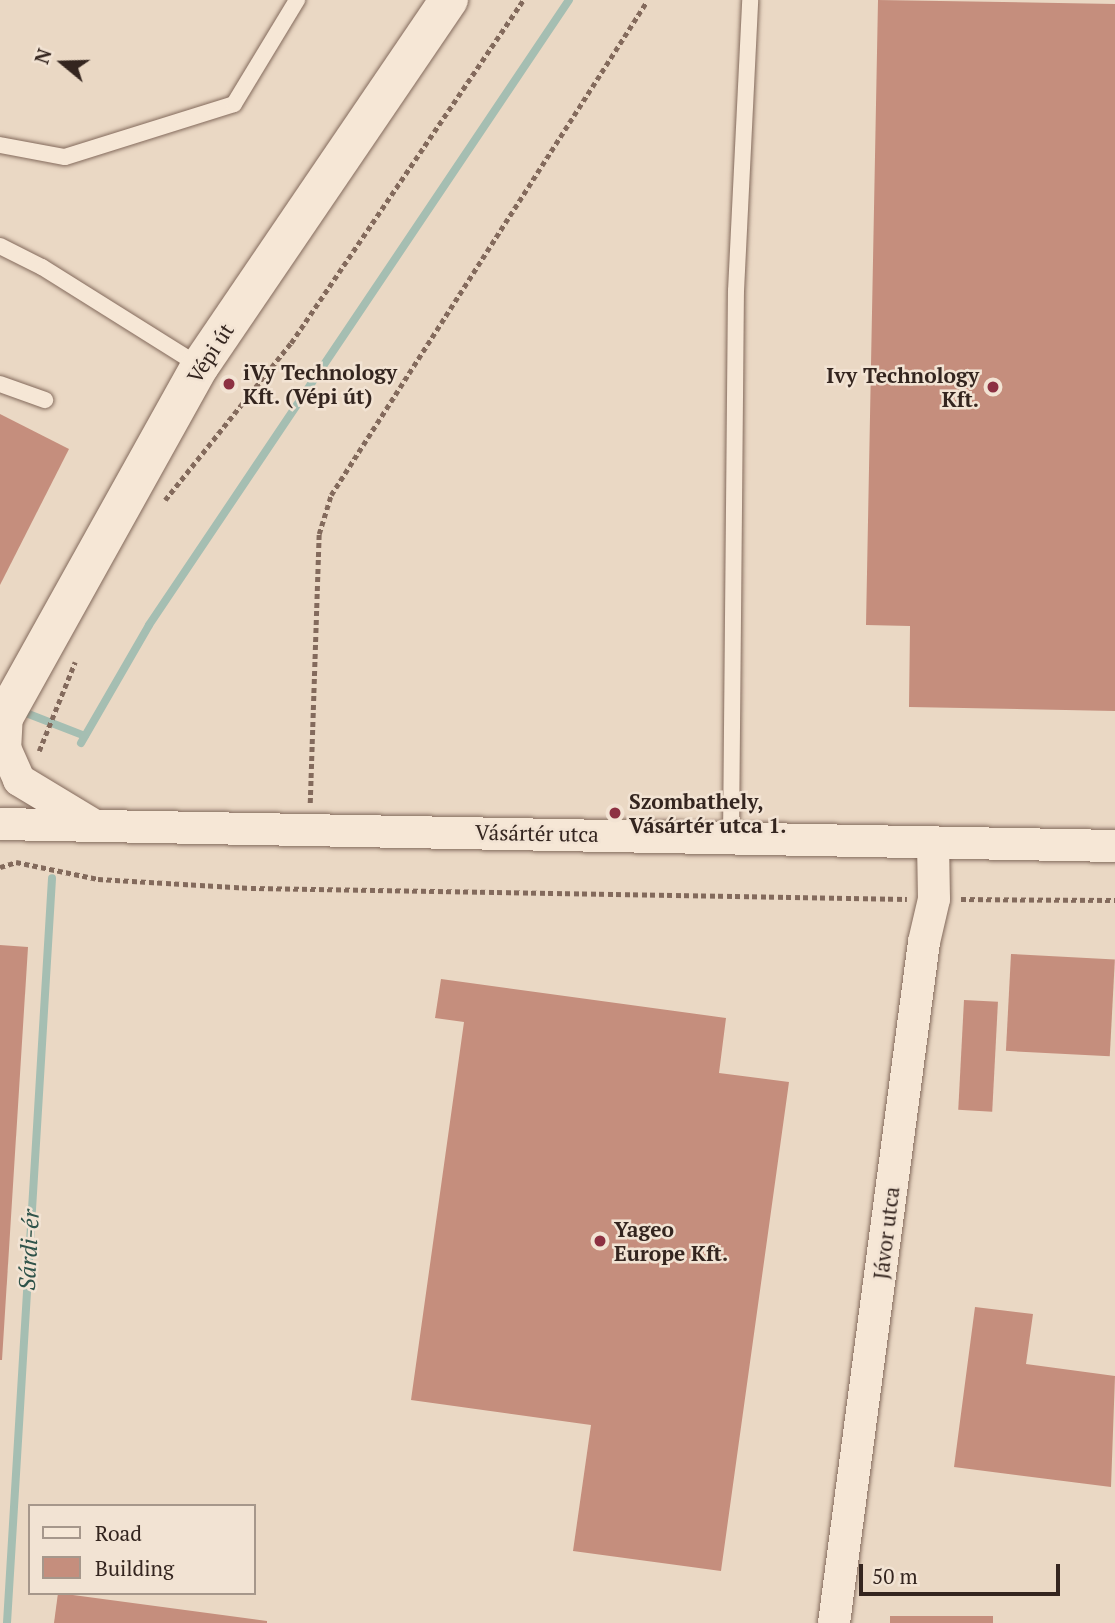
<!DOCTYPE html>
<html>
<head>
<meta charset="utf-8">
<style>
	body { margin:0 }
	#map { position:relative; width:1115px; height:1623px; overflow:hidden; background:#ead8c4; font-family:"PT Serif",serif }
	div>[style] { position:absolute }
	.stream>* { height:8px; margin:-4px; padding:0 4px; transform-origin:4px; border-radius:4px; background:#a5beb2 }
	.building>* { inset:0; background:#c58e7d; transform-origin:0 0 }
	.path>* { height:4.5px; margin-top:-2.25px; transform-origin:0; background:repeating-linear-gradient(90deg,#836a5c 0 5px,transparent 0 8.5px) }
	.roads { filter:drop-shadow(0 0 2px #836a5c) drop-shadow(0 0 2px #836a5c) }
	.service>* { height:16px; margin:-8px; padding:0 8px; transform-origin:8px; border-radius:8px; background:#f6e7d6 }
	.minor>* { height:32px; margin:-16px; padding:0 16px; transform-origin:16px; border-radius:16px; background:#f6e7d6 }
	.tertiary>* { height:38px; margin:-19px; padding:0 19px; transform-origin:19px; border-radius:19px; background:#f6e7d6 }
	.dots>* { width:19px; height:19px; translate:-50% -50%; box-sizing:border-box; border:4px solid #f2e3d3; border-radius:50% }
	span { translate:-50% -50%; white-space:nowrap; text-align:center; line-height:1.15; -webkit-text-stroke:5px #f2e3d3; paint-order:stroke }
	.street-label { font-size:21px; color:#34251f }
	.poi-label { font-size:21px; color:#34251f; font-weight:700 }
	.left { translate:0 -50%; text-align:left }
	.right { translate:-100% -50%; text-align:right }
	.water-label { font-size:23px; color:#2f534a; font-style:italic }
	.legend { position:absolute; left:28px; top:1504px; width:228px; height:91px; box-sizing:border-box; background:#f2e3d3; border:2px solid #a6978b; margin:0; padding:9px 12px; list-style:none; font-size:21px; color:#34251f }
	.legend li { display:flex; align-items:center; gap:14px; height:35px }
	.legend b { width:35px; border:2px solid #a6978b }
	.north { position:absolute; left:28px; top:28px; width:70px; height:70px; -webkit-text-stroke:5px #f2e3d3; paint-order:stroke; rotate:289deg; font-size:19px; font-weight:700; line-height:28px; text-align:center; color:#34251f }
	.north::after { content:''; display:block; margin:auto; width:24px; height:32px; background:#34251f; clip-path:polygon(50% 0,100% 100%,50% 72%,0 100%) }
	.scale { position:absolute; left:859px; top:1564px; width:201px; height:32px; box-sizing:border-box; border:4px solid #34251f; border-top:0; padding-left:9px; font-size:21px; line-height:24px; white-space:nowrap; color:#34251f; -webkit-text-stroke:5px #f2e3d3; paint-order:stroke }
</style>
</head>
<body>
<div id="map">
	<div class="stream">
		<div style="left:26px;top:713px;width:63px;rotate:21.3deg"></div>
		<div style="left:81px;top:743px;width:136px;rotate:-60deg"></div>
		<div style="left:149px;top:625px;width:753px;rotate:-56.1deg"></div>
		<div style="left:7px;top:1623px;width:746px;rotate:-86.54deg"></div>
	</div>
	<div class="building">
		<div style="clip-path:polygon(878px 0,1115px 4px,1115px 711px,909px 707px,910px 626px,866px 625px)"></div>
		<div style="clip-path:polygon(0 414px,69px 449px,0 585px)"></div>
		<div style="clip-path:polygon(0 945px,28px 947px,2px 1360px,0 1360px)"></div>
		<div style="left:1011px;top:954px;width:104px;height:97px;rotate:3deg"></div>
		<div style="clip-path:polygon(441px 979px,726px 1018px,719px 1073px,789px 1082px,721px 1571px,573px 1551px,591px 1425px,411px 1400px,464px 1022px,435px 1018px)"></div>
		<div style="left:964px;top:1000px;width:34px;height:110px;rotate:3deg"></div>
		<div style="clip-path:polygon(975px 1307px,1033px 1314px,1026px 1364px,1115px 1376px,1111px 1487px,954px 1467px)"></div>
		<div style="clip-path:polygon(58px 1593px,267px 1621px,267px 1623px,54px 1623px)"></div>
		<div style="left:890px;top:1616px;width:103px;height:7px"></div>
	</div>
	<div class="path">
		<div style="left:165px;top:500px;width:201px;rotate:-51.3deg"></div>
		<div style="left:291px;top:343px;width:414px;rotate:-55.9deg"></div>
		<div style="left:39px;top:751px;width:96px;rotate:-68deg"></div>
		<div style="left:310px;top:803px;width:269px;rotate:-88.1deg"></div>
		<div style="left:319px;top:534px;width:41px;rotate:-72.9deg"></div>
		<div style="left:331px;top:495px;width:586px;rotate:-57.39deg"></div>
		<div style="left:0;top:867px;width:17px;rotate:-17deg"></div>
		<div style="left:16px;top:862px;width:84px;rotate:11.7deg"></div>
		<div style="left:98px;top:879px;width:153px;rotate:3.4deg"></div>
		<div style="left:251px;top:888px;width:656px;rotate:0.96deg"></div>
		<div style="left:961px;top:899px;width:154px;rotate:0.4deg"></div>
	</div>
	<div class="roads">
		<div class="service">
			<div style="left:0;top:145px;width:66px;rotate:10.5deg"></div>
			<div style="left:65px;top:157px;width:177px;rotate:-17.4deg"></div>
			<div style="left:234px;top:104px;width:122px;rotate:-58.8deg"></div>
			<div style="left:0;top:246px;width:47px;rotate:26.6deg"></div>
			<div style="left:42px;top:267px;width:186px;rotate:32.1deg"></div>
			<div style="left:0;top:384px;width:48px;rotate:19.6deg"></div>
			<div style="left:731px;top:838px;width:547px;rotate:-89.48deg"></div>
			<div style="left:736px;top:291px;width:291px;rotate:-87.2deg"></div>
		</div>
		<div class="minor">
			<div style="left:7px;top:713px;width:35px;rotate:93deg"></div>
			<div style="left:5px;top:748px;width:35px;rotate:66deg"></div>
			<div style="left:19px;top:780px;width:85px;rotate:31.1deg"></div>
			<div style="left:0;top:824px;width:1115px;rotate:1.13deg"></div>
			<div style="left:834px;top:1623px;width:687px;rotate:-82.47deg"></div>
			<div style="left:924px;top:942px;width:44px;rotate:-76.9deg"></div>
			<div style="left:934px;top:899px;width:57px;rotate:-91deg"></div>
		</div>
		<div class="tertiary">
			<div style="left:0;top:725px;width:411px;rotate:-60.9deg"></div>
			<div style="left:200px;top:366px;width:443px;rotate:-55.8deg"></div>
		</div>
	</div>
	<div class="dots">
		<div style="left:229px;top:384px;background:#8d3142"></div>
		<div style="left:993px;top:387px;background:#8d3142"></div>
		<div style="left:615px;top:813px;background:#8d3142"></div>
		<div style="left:600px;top:1241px;background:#8d3142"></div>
	</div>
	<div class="street-label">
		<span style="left:210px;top:353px;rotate:-57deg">Vépi út</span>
		<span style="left:537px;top:833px;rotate:1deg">Vásártér utca</span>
		<span style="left:886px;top:1233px;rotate:-83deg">Jávor utca</span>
	</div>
	<div class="poi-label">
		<span class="left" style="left:243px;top:384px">iVy Technology<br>Kft. (Vépi út)</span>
		<span class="right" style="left:979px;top:387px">Ivy Technology<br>Kft.</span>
		<span class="left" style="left:629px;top:813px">Szombathely,<br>Vásártér utca 1.</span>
		<span class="left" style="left:614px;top:1241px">Yageo<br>Europe Kft.</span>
	</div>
	<div class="water-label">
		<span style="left:29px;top:1250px;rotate:-87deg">Sárdi-ér</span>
	</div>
	<ul class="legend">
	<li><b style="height:9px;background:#f6e7d6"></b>Road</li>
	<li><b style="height:19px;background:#c58e7d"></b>Building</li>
	</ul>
	<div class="north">N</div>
	<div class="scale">50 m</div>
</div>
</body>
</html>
